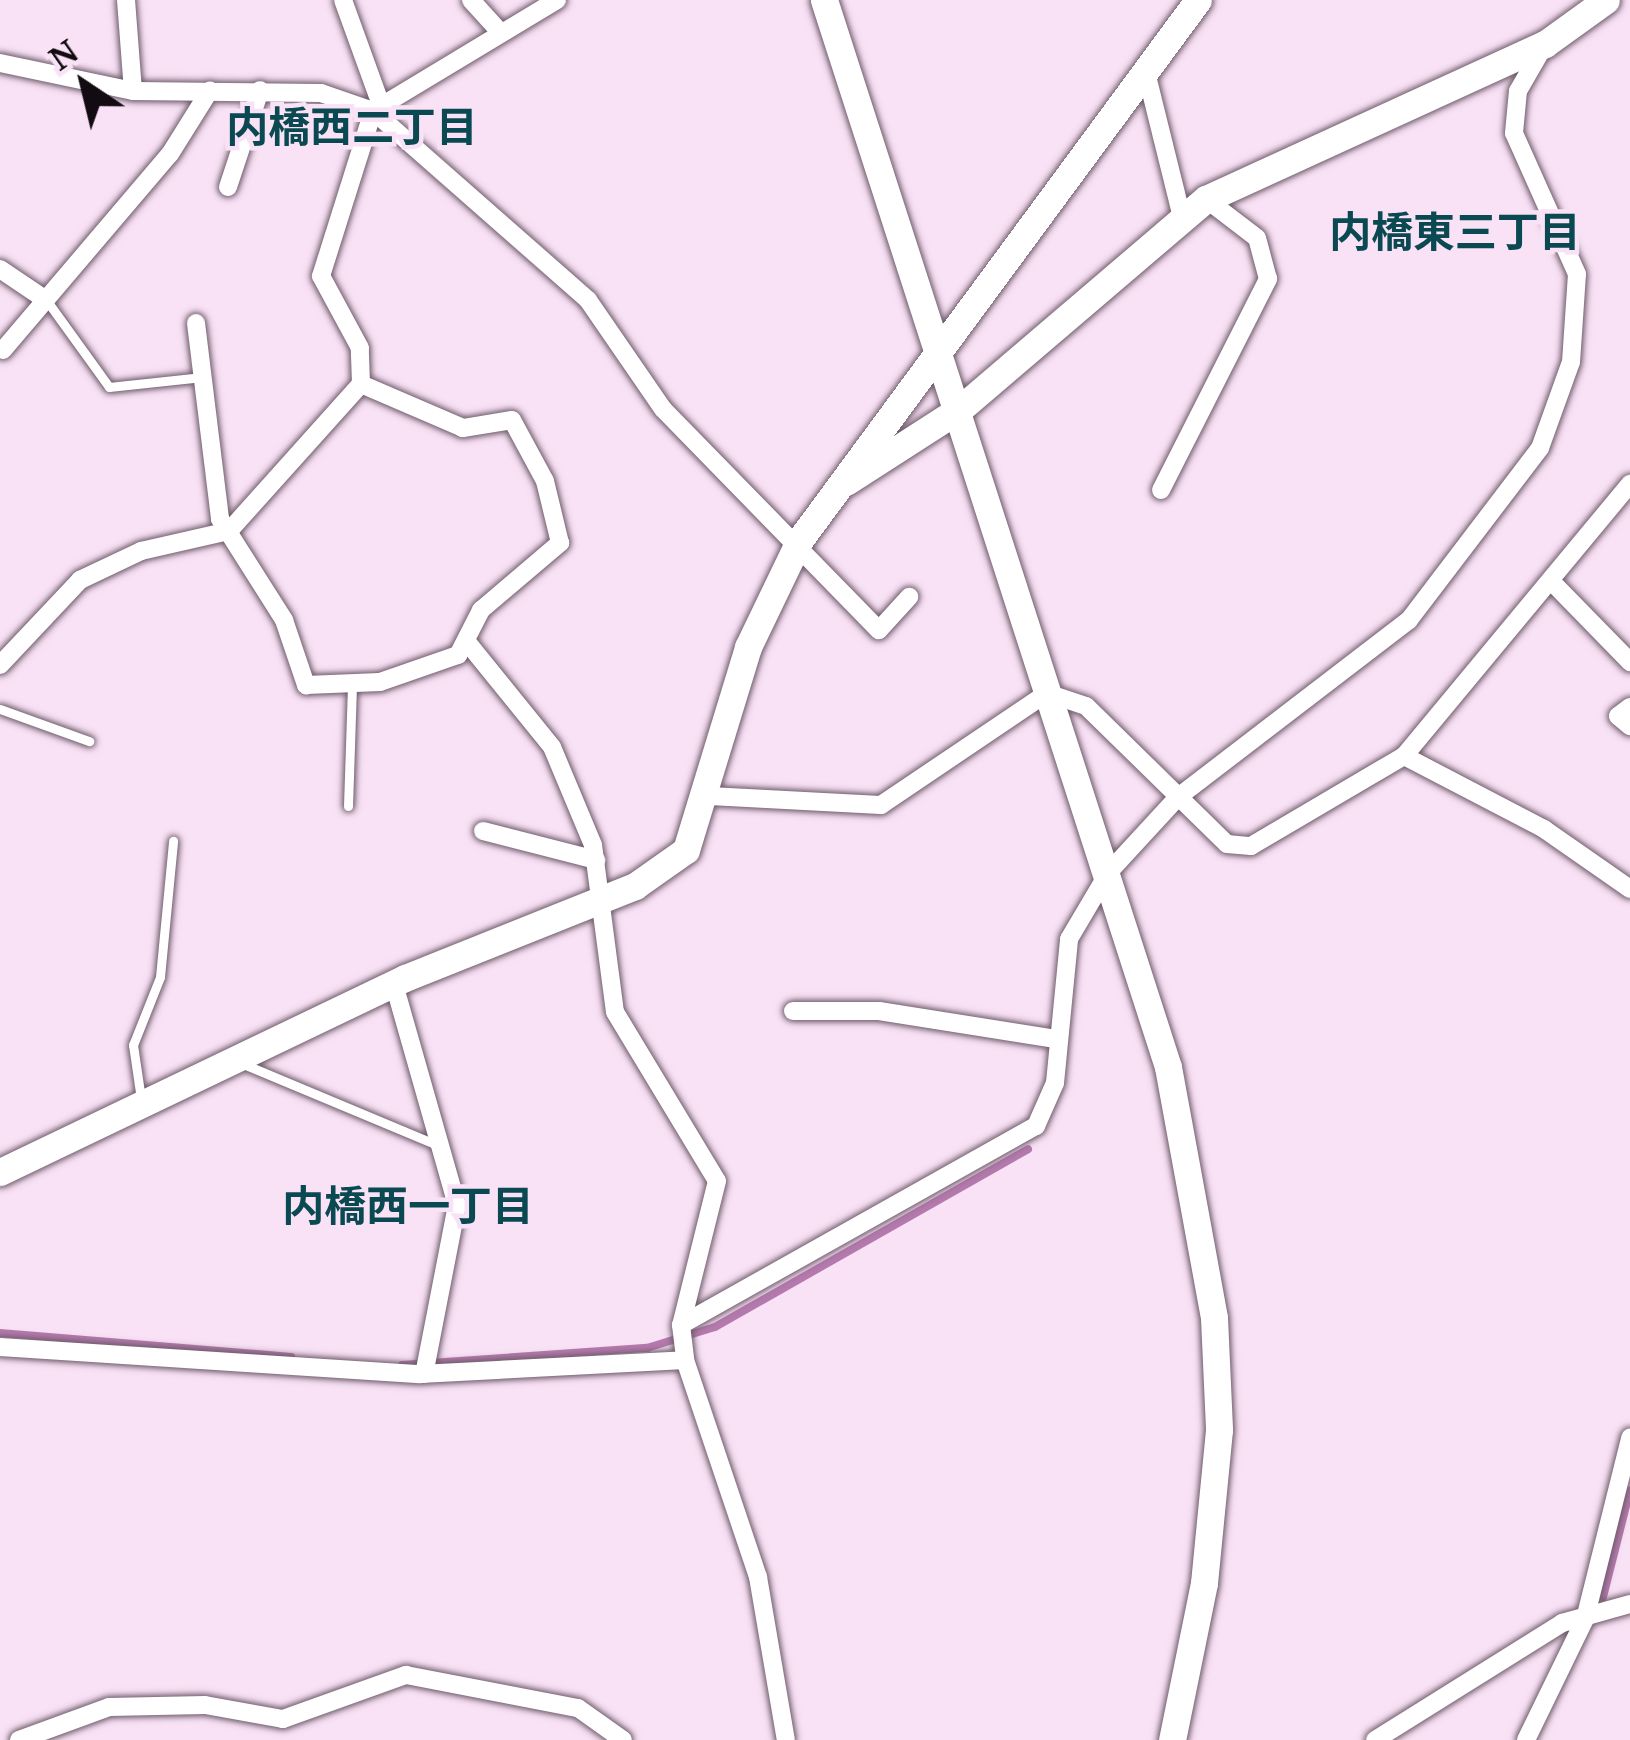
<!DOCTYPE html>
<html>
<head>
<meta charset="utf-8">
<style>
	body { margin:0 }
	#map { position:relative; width:1630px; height:1740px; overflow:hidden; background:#f9e2f5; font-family:"Noto Serif","Noto Sans JP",serif }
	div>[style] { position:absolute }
	.stream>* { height:8px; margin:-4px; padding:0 4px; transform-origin:4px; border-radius:4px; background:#b67aae }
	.roads { filter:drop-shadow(0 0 3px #6e5b6b) drop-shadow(0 0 3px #6e5b6b) }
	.lane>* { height:9px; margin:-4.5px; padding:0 4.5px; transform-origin:4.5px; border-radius:4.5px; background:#fff }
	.street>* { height:18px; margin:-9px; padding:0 9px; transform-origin:9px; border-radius:9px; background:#fff }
	.secondary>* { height:27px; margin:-13.5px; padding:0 13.5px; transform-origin:13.5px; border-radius:13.5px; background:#fff }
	span { translate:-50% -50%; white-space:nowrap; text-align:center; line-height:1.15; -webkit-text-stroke:9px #f9e2f5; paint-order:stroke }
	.neighbourhood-label { font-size:42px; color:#0b4952; font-weight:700 }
	.north { position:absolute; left:24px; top:24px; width:120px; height:120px; -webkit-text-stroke:9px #f9e2f5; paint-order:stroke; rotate:325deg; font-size:33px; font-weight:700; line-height:48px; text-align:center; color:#120b11 }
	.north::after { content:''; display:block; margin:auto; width:42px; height:54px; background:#120b11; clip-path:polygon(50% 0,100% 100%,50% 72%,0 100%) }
</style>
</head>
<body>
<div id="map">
	<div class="stream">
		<div style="left:0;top:1333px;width:292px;rotate:4.7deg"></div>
		<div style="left:402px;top:1365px;width:246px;rotate:-4deg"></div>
		<div style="left:647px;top:1348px;width:71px;rotate:-17.2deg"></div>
		<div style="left:715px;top:1327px;width:360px;rotate:-29.6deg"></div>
		<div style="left:1603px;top:1597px;width:110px;rotate:-75.8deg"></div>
	</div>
	<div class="roads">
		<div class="lane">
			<div style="left:47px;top:301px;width:106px;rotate:54.2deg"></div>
			<div style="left:109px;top:387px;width:94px;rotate:-6.1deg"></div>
			<div style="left:0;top:709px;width:95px;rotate:19.8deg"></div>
			<div style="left:348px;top:806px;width:121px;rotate:-88.1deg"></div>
			<div style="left:241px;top:1063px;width:215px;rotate:22.7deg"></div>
			<div style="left:141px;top:1099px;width:55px;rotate:-98.4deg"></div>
			<div style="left:133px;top:1045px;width:73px;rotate:-68.3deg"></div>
			<div style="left:160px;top:977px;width:137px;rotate:-84.5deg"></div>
		</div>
		<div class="street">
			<div style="left:126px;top:0;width:91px;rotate:85.6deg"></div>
			<div style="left:343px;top:0;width:112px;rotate:70.1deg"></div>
			<div style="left:471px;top:0;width:43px;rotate:47.8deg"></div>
			<div style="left:0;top:63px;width:136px;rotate:11.9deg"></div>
			<div style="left:133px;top:91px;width:188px;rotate:0.6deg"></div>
			<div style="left:321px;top:93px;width:55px;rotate:19.1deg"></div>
			<div style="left:373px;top:111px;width:286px;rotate:41.3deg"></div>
			<div style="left:588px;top:300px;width:132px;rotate:55.5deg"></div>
			<div style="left:663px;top:409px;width:309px;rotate:45.7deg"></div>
			<div style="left:879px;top:630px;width:45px;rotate:-47.7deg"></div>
			<div style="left:1145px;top:68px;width:154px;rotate:76.1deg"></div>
			<div style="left:228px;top:187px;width:102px;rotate:-71.7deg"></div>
			<div style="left:0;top:269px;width:55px;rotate:34deg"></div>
			<div style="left:196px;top:323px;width:197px;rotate:83deg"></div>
			<div style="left:220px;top:519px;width:120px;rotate:57.6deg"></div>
			<div style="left:284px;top:620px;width:69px;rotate:71.3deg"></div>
			<div style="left:306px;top:685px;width:74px;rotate:-2.3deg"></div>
			<div style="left:380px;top:682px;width:83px;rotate:-19.1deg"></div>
			<div style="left:458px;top:655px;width:51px;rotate:-62.9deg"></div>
			<div style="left:481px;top:610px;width:104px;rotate:-40.3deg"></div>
			<div style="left:560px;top:543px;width:64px;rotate:-103.6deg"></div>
			<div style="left:545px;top:481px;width:69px;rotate:-118.4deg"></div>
			<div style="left:512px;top:420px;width:50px;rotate:170.7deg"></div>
			<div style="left:463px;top:428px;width:111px;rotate:-156.7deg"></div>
			<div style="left:3px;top:350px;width:257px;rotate:-49.6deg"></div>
			<div style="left:170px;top:154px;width:75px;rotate:-58deg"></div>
			<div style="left:1161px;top:490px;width:237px;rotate:-63.1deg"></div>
			<div style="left:1268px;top:279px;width:42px;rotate:-105deg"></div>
			<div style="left:1257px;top:238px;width:64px;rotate:-142.6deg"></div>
			<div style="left:1552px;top:582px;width:112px;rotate:45.7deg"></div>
			<div style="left:467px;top:642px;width:135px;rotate:51deg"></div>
			<div style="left:552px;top:747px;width:106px;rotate:67.3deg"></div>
			<div style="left:593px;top:845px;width:168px;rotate:82.5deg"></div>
			<div style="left:615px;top:1012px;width:197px;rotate:58.9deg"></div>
			<div style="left:717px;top:1181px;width:148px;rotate:104deg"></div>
			<div style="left:681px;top:1325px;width:35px;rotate:83deg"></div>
			<div style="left:685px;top:1360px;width:229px;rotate:71.4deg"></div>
			<div style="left:758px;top:1577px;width:165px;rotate:80.3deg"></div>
			<div style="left:0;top:665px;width:117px;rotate:-46.7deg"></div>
			<div style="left:80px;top:580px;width:68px;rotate:-25.4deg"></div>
			<div style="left:141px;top:551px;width:90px;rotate:-12.8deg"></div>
			<div style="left:229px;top:531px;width:198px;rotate:-48.1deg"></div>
			<div style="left:361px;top:384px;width:36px;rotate:-92deg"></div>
			<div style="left:360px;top:348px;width:82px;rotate:-118.4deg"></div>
			<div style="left:321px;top:276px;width:173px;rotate:-72.5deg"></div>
			<div style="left:373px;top:111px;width:215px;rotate:-31.1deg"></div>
			<div style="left:1630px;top:707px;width:15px;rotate:143deg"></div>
			<div style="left:1618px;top:716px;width:16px;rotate:40deg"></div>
			<div style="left:1404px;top:756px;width:158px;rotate:27.5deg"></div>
			<div style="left:1544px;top:829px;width:105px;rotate:34.9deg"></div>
			<div style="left:709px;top:796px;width:172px;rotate:3deg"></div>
			<div style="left:881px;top:805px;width:200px;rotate:-34deg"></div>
			<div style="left:1047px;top:693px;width:41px;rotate:18.4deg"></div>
			<div style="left:1086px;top:706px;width:197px;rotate:44.4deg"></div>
			<div style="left:1227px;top:844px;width:24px;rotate:5deg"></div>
			<div style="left:1251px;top:846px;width:178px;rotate:-30.5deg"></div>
			<div style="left:1404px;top:756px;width:354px;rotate:-50.3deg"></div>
			<div style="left:483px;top:831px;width:117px;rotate:14.4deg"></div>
			<div style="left:394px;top:984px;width:230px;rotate:74.1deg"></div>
			<div style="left:457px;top:1205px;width:172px;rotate:101deg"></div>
			<div style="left:793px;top:1011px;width:86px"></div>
			<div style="left:879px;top:1011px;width:179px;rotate:9deg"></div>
			<div style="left:681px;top:1325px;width:407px;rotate:-29.3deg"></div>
			<div style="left:1036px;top:1126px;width:47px;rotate:-66.2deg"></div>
			<div style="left:1055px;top:1083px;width:145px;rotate:-84.4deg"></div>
			<div style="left:1069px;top:939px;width:77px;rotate:-59.4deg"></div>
			<div style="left:1108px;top:873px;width:102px;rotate:-47.4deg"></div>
			<div style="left:1177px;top:798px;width:292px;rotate:-37.5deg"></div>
			<div style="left:1409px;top:620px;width:216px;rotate:-52.7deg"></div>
			<div style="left:1540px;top:448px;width:91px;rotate:-70.2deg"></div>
			<div style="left:1571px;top:362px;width:88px;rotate:-86.1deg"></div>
			<div style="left:1577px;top:274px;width:154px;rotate:-114.1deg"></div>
			<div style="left:1514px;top:133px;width:42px;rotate:-84.6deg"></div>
			<div style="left:1518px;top:91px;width:52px;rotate:-60deg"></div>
			<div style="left:0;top:1347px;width:421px;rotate:3.7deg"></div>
			<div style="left:420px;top:1374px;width:265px;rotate:-3deg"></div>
			<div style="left:19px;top:1740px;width:96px;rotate:-20.1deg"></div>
			<div style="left:109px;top:1707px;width:96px;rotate:-1.2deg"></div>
			<div style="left:205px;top:1705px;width:79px;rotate:10.2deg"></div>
			<div style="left:283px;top:1719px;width:131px;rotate:-19.7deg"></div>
			<div style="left:406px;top:1675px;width:175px;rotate:10.9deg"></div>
			<div style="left:578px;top:1708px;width:55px;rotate:35.4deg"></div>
			<div style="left:1375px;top:1740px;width:221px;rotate:-32deg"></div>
			<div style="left:1562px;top:1623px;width:71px;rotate:-15.6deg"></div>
			<div style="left:1526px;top:1740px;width:135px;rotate:-64deg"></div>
			<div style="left:1585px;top:1619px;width:187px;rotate:-76deg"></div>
		</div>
		<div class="secondary">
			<div style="left:824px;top:0;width:1121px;rotate:72.13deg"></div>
			<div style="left:1168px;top:1067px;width:255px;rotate:79.6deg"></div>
			<div style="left:1214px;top:1318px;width:112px;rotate:87.4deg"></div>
			<div style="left:1219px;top:1430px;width:154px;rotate:95.6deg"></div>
			<div style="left:1204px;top:1583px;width:160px;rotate:101.5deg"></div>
			<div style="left:846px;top:482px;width:137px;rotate:-32.8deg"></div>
			<div style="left:961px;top:408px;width:322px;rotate:-40.5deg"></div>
			<div style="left:1206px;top:199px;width:373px;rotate:-24.6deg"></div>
			<div style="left:1545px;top:44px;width:75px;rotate:-35.8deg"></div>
			<div style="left:0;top:1172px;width:449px;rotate:-25.6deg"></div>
			<div style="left:405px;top:978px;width:248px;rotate:-21.8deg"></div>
			<div style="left:635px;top:886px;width:62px;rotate:-35.2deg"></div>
			<div style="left:686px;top:850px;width:212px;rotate:-73deg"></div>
			<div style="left:748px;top:647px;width:118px;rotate:-64.3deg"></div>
			<div style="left:799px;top:541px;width:672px;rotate:-53.59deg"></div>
		</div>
	</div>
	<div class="neighbourhood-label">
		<span style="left:352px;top:126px">内橋西二丁目</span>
		<span style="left:1455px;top:231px">内橋東三丁目</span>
		<span style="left:408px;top:1205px">内橋西一丁目</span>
	</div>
	<div class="north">N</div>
</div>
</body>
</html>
